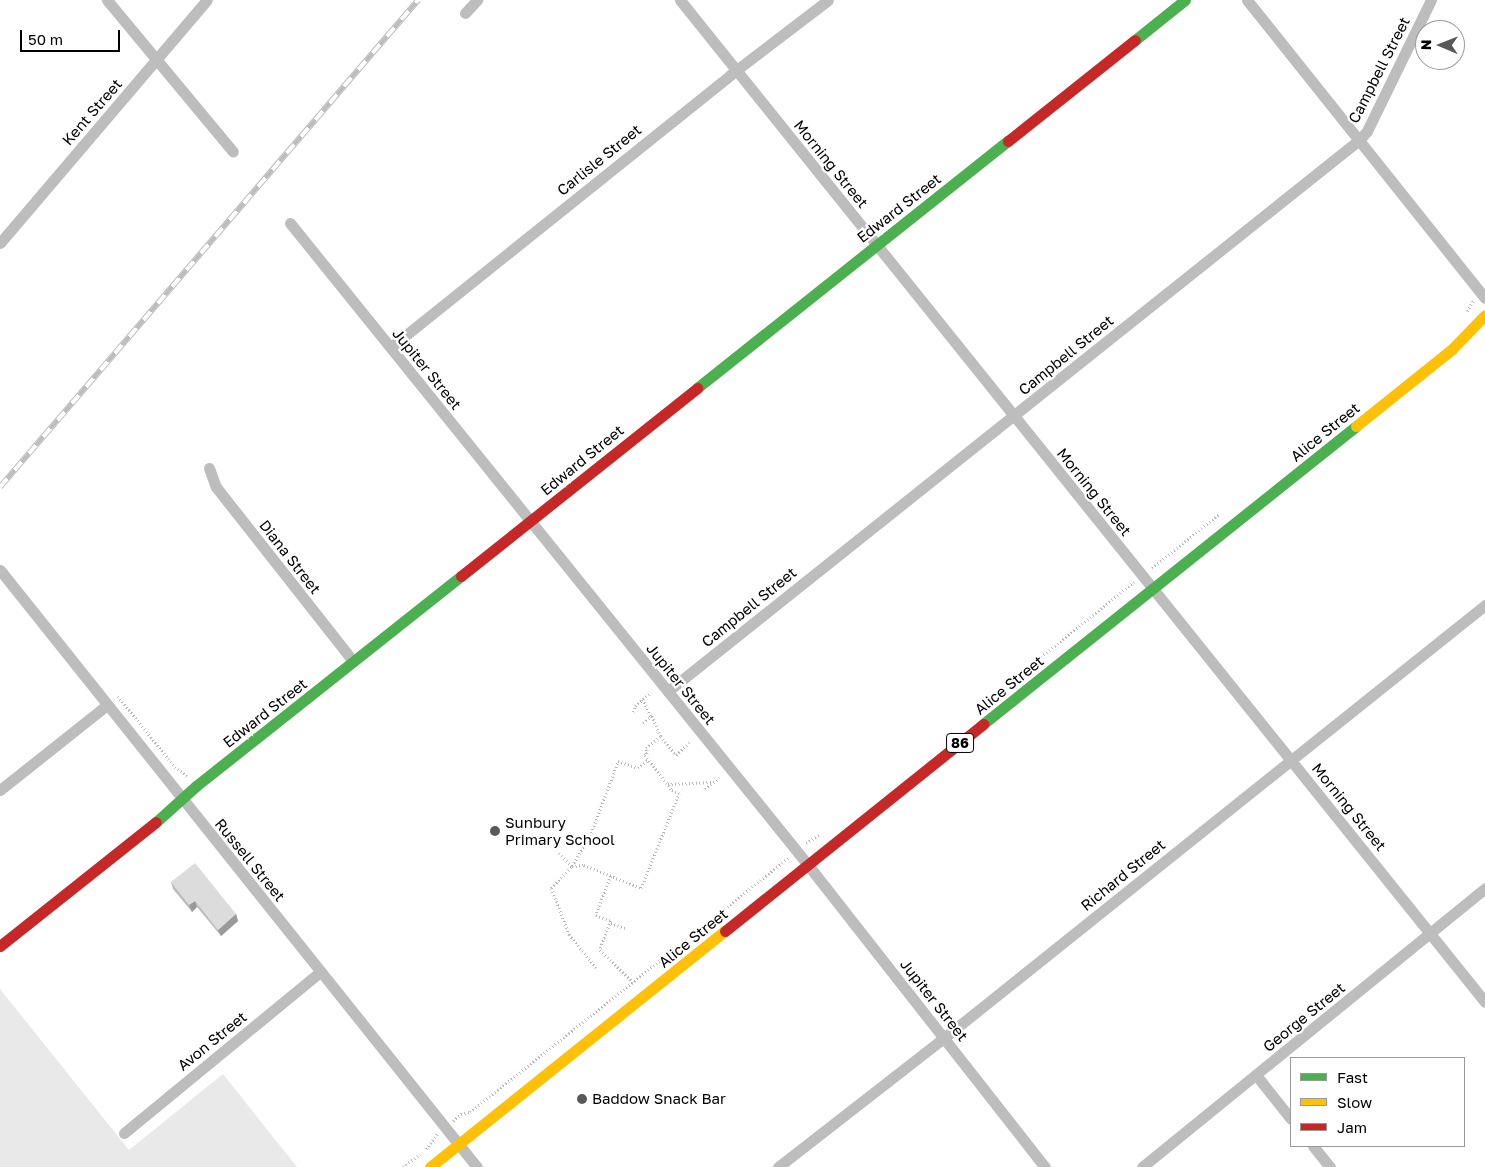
<!DOCTYPE html>
<html>
<head>
<meta charset="utf-8">
<style>
	body { margin:0 }
	#map { position:relative; width:1485px; height:1167px; overflow:hidden; background:#fff; font-family:"Golos Text",sans-serif }
	div>[style] { position:absolute }
	.green>* { inset:0; background:#e9e9e9 }
	.path>* { height:2.5px; margin-top:-1.25px; transform-origin:0; background:repeating-linear-gradient(90deg,#b8b8b8 0 1px,transparent 0 3.5px) }
	.street>* { height:11px; margin:-5.5px; padding:0 5.5px; transform-origin:5.5px; border-radius:5.5px; background:#bdbdbd }
	.fast>* { height:11px; margin:-5.5px; padding:0 5.5px; transform-origin:5.5px; border-radius:5.5px; background:#4caf50 }
	.slow>* { height:11px; margin:-5.5px; padding:0 5.5px; transform-origin:5.5px; border-radius:5.5px; background:#ffc107 }
	.jam>* { height:11px; margin:-5.5px; padding:0 5.5px; transform-origin:5.5px; border-radius:5.5px; background:#c62828 }
	.rail>* { height:5.5px; margin-top:-2.75px; transform-origin:0; background:repeating-linear-gradient(90deg,#fff 0 11px,#bdbdbd 0 22px); box-sizing:border-box; border-block:1px solid #bdbdbd }
	.wall>* { inset:0; background:#bdbdbd }
	.shaded-wall>* { inset:0; background:#9a9a9a }
	.building>* { inset:0; background:#dcdcdc }
	.dots>* { width:14px; height:14px; translate:-50% -50%; box-sizing:border-box; border:2px solid #fff; border-radius:50% }
	span { translate:-50% -50%; white-space:nowrap; text-align:center; line-height:1.15; -webkit-text-stroke:4.5px #fff; paint-order:stroke }
	.shield-label span { padding:1px 4px; background:#fff; border:1px solid; border-radius:4px; -webkit-text-stroke-width:0 }
	.shield-label { font-size:14px; color:#000; font-weight:700 }
	.street-label { font-size:15px; color:#000 }
	.poi-label { font-size:15px; color:#000 }
	.left { translate:0 -50%; text-align:left }
	.legend { position:absolute; left:1290px; top:1057px; width:175px; height:90px; box-sizing:border-box; background:#fff; border:1px solid #999; margin:0; padding:6px 9px; list-style:none; font-size:15px; color:#000 }
	.legend li { display:flex; align-items:center; gap:10px; height:25px }
	.legend b { width:25px; border:1px solid #999 }
	.north { position:absolute; left:1415px; top:20px; width:50px; height:50px; box-sizing:border-box; background:#fff; border:1px solid #999; border-radius:50%; rotate:271deg; font-size:14px; font-weight:700; line-height:20px; text-align:center; color:#000 }
	.north::after { content:''; display:block; margin:auto; width:18px; height:22px; background:#595959; clip-path:polygon(50% 0,100% 100%,50% 72%,0 100%) }
	.scale { position:absolute; left:20px; top:30px; width:100px; height:22px; box-sizing:border-box; border:2px solid #000; border-top:0; padding-left:6px; font-size:15px; line-height:18px; white-space:nowrap; color:#000; -webkit-text-stroke:4px #fff; paint-order:stroke }
</style>
</head>
<body>
<div id="map">
	<div class="green">
		<div style="clip-path:polygon(0 989px,129px 1150px,223px 1074px,297px 1167px,0 1167px)"></div>
	</div>
	<div class="path">
		<div style="left:1467px;top:311px;width:12px;rotate:-59deg"></div>
		<div style="left:1152px;top:568px;width:85px;rotate:-38.8deg"></div>
		<div style="left:1000px;top:690px;width:172px;rotate:-38.9deg"></div>
		<div style="left:118px;top:696px;width:91px;rotate:51.2deg"></div>
		<div style="left:175px;top:767px;width:15px;rotate:37deg"></div>
		<div style="left:643px;top:699px;width:20px;rotate:66deg"></div>
		<div style="left:633px;top:712px;width:6px;rotate:-72deg"></div>
		<div style="left:635px;top:706px;width:20px;rotate:-41deg"></div>
		<div style="left:643px;top:723px;width:11px;rotate:-38deg"></div>
		<div style="left:652px;top:716px;width:22px;rotate:66deg"></div>
		<div style="left:661px;top:736px;width:24px;rotate:52deg"></div>
		<div style="left:676px;top:755px;width:19px;rotate:-43deg"></div>
		<div style="left:648px;top:753px;width:4px;rotate:146deg"></div>
		<div style="left:645px;top:755px;width:44px;rotate:52.4deg"></div>
		<div style="left:672px;top:790px;width:8px;rotate:23deg"></div>
		<div style="left:646px;top:754px;width:6px;rotate:-90deg"></div>
		<div style="left:646px;top:748px;width:19px;rotate:-39deg"></div>
		<div style="left:668px;top:784px;width:45px;rotate:-2.5deg"></div>
		<div style="left:705px;top:789px;width:18px;rotate:-38deg"></div>
		<div style="left:806px;top:843px;width:17px;rotate:-33deg"></div>
		<div style="left:559px;top:853px;width:18px;rotate:45deg"></div>
		<div style="left:572px;top:866px;width:12px;rotate:-5deg"></div>
		<div style="left:584px;top:865px;width:61px;rotate:22deg"></div>
		<div style="left:641px;top:888px;width:102px;rotate:-68.2deg"></div>
		<div style="left:611px;top:876px;width:42px;rotate:111deg"></div>
		<div style="left:596px;top:915px;width:16px;rotate:22deg"></div>
		<div style="left:611px;top:921px;width:31px;rotate:111deg"></div>
		<div style="left:600px;top:950px;width:46px;rotate:44.1deg"></div>
		<div style="left:611px;top:923px;width:15px;rotate:20deg"></div>
		<div style="left:596px;top:968px;width:43px;rotate:-129.3deg"></div>
		<div style="left:569px;top:935px;width:50px;rotate:-111deg"></div>
		<div style="left:551px;top:888px;width:30px;rotate:-46deg"></div>
		<div style="left:572px;top:866px;width:38px;rotate:-60deg"></div>
		<div style="left:591px;top:833px;width:77px;rotate:-69.4deg"></div>
		<div style="left:618px;top:761px;width:21px;rotate:19deg"></div>
		<div style="left:638px;top:768px;width:13px;rotate:-39deg"></div>
		<div style="left:453px;top:1121px;width:11px;rotate:-41deg"></div>
		<div style="left:461px;top:1114px;width:9px;rotate:-13deg"></div>
		<div style="left:470px;top:1112px;width:407px;rotate:-38.6deg"></div>
		<div style="left:426px;top:1149px;width:19px;rotate:-54deg"></div>
		<div style="left:403px;top:1167px;width:21px;rotate:-37deg"></div>
	</div>
	<div class="street">
		<div style="left:107px;top:0;width:197px;rotate:50.3deg"></div>
		<div style="left:680px;top:0;width:1285px;rotate:51.22deg"></div>
		<div style="left:1247px;top:0;width:381px;rotate:51.4deg"></div>
		<div style="left:465px;top:13px;width:18px;rotate:-47deg"></div>
		<div style="left:290px;top:223px;width:825px;rotate:51.1deg"></div>
		<div style="left:808px;top:865px;width:384px;rotate:51.9deg"></div>
		<div style="left:0;top:243px;width:319px;rotate:-49.6deg"></div>
		<div style="left:391px;top:347px;width:435px;rotate:-38.7deg"></div>
		<div style="left:730px;top:75px;width:123px;rotate:-37.4deg"></div>
		<div style="left:209px;top:468px;width:20px;rotate:70deg"></div>
		<div style="left:216px;top:487px;width:221px;rotate:51.8deg"></div>
		<div style="left:0;top:570px;width:764px;rotate:51.38deg"></div>
		<div style="left:668px;top:691px;width:884px;rotate:-38.57deg"></div>
		<div style="left:1359px;top:140px;width:12px;rotate:-48deg"></div>
		<div style="left:1367px;top:131px;width:146px;rotate:-64deg"></div>
		<div style="left:0;top:790px;width:137px;rotate:-38.5deg"></div>
		<div style="left:1256px;top:1075px;width:56px;rotate:51.5deg"></div>
		<div style="left:124px;top:1133px;width:254px;rotate:-39.4deg"></div>
		<div style="left:1313px;top:1146px;width:27px;rotate:51deg"></div>
		<div style="left:778px;top:1167px;width:212px;rotate:-37.9deg"></div>
		<div style="left:945px;top:1037px;width:692px;rotate:-38.66deg"></div>
		<div style="left:1142px;top:1167px;width:442px;rotate:-39.1deg"></div>
	</div>
	<div class="fast">
		<div style="left:1135px;top:40px;width:64px;rotate:-38.7deg"></div>
		<div style="left:697px;top:388px;width:397px;rotate:-38.5deg"></div>
		<div style="left:983px;top:724px;width:477px;rotate:-38.6deg"></div>
		<div style="left:156px;top:822px;width:54px;rotate:-42deg"></div>
		<div style="left:196px;top:786px;width:338px;rotate:-38.4deg"></div>
	</div>
	<div class="slow">
		<div style="left:1356px;top:426px;width:123px;rotate:-38.7deg"></div>
		<div style="left:1452px;top:349px;width:47px;rotate:-45.9deg"></div>
		<div style="left:430px;top:1167px;width:378px;rotate:-38.7deg"></div>
	</div>
	<div class="jam">
		<div style="left:1008px;top:141px;width:162px;rotate:-38.5deg"></div>
		<div style="left:461px;top:576px;width:302px;rotate:-38.5deg"></div>
		<div style="left:725px;top:931px;width:331px;rotate:-38.7deg"></div>
		<div style="left:0;top:946px;width:199px;rotate:-38.5deg"></div>
	</div>
	<div class="rail">
		<div style="left:0;top:487px;width:642px;rotate:-49.36deg"></div>
	</div>
	<div class="wall">
		<div style="clip-path:polygon(171px 882px,236px 914px,238px 921px,221px 936px,197px 907px,192px 912px,173px 889px)"></div>
	</div>
	<div class="shaded-wall">
		<div style="clip-path:polygon(195px 901px,197px 907px,192px 912px,189px 905px)"></div>
		<div style="clip-path:polygon(236px 914px,238px 921px,221px 936px,218px 930px)"></div>
	</div>
	<div class="building">
		<div style="clip-path:polygon(195px 863px,236px 914px,218px 930px,195px 901px,189px 905px,171px 882px)"></div>
	</div>
	<div class="dots">
		<div style="left:495px;top:831px;background:#595959"></div>
		<div style="left:582px;top:1099px;background:#595959"></div>
	</div>
	<div class="shield-label">
		<span style="left:960px;top:743px">86</span>
	</div>
	<div class="street-label">
		<span style="left:1379px;top:70px;rotate:-63deg">Campbell Street</span>
		<span style="left:92px;top:112px;rotate:-49deg">Kent Street</span>
		<span style="left:599px;top:160px;rotate:-39deg">Carlisle Street</span>
		<span style="left:831px;top:164px;rotate:51deg">Morning Street</span>
		<span style="left:899px;top:208px;rotate:-38deg">Edward Street</span>
		<span style="left:1066px;top:355px;rotate:-39deg">Campbell Street</span>
		<span style="left:427px;top:369px;rotate:51deg">Jupiter Street</span>
		<span style="left:1325px;top:432px;rotate:-39deg">Alice Street</span>
		<span style="left:582px;top:460px;rotate:-39deg">Edward Street</span>
		<span style="left:1094px;top:492px;rotate:51deg">Morning Street</span>
		<span style="left:290px;top:557px;rotate:52deg">Diana Street</span>
		<span style="left:749px;top:607px;rotate:-39deg">Campbell Street</span>
		<span style="left:681px;top:684px;rotate:51deg">Jupiter Street</span>
		<span style="left:1009px;top:685px;rotate:-39deg">Alice Street</span>
		<span style="left:265px;top:713px;rotate:-38deg">Edward Street</span>
		<span style="left:1349px;top:807px;rotate:51deg">Morning Street</span>
		<span style="left:250px;top:860px;rotate:51deg">Russell Street</span>
		<span style="left:1123px;top:875px;rotate:-39deg">Richard Street</span>
		<span style="left:693px;top:938px;rotate:-39deg">Alice Street</span>
		<span style="left:934px;top:1000px;rotate:52deg">Jupiter Street</span>
		<span style="left:1304px;top:1017px;rotate:-39deg">George Street</span>
		<span style="left:212px;top:1041px;rotate:-39deg">Avon Street</span>
	</div>
	<div class="poi-label">
		<span class="left" style="left:505px;top:831px">Sunbury<br>Primary School</span>
		<span class="left" style="left:592px;top:1099px">Baddow Snack Bar</span>
	</div>
	<ul class="legend">
	<li><b style="height:6px;background:#4caf50"></b>Fast</li>
	<li><b style="height:6px;background:#ffc107"></b>Slow</li>
	<li><b style="height:6px;background:#c62828"></b>Jam</li>
	</ul>
	<div class="north">N</div>
	<div class="scale">50 m</div>
</div>
</body>
</html>
